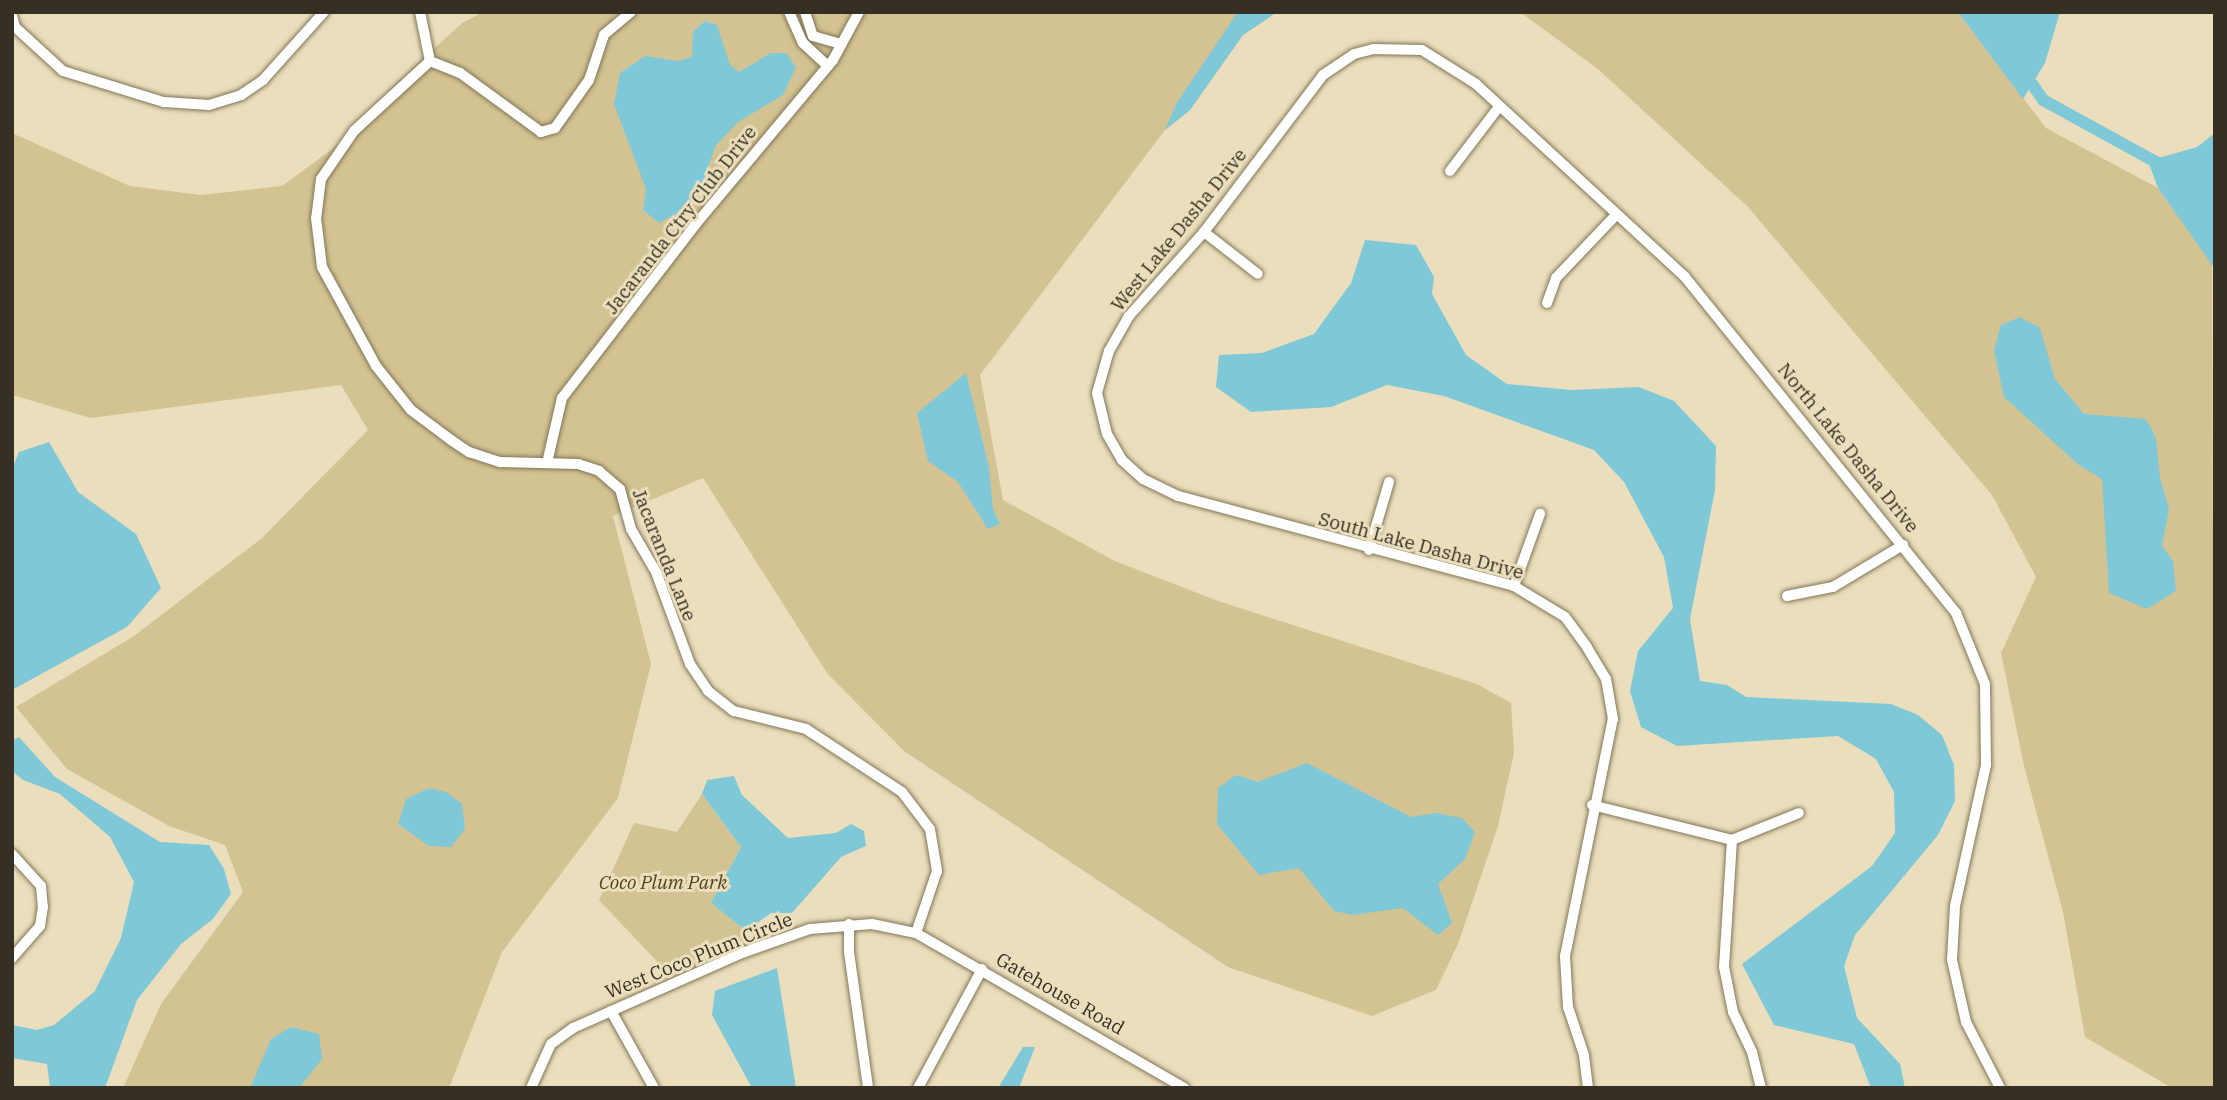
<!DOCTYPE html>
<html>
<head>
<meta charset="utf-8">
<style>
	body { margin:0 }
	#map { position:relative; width:2227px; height:1100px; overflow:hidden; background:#ebdebc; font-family:"IBM Plex Serif",serif }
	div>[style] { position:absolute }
	.green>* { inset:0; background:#d4c392 }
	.water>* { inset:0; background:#7ec8d8 }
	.canal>* { height:12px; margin:-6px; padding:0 6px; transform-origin:6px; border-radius:6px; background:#7ec8d8 }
	.roads { filter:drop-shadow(0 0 2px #817657) drop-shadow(0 0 2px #817657) }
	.street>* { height:10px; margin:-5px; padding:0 5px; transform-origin:5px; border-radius:5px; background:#fff }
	span { translate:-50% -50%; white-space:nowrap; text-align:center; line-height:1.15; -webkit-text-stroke:6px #ebdebc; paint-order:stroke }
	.street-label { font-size:19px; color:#353023 }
	.park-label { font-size:19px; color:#524418; font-style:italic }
	.frame { position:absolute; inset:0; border:14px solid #353023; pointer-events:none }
</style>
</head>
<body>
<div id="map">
	<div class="green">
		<div style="clip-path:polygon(483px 12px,1277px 12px,1243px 35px,1190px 110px,1165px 130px,980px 375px,1003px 500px,1115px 561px,1218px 601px,1477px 684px,1511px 703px,1514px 753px,1498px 826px,1458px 944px,1436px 990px,1372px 1016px,1228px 967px,904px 751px,827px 673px,703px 478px,613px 516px,651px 664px,618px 798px,502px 952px,449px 1088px,123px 1088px,161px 1004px,243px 892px,225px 845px,169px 826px,67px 769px,16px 707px,134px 636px,262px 538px,368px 430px,341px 385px,91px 418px,12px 395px,12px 133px,130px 186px,201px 195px,282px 186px,342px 142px,401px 79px,462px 23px)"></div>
		<div style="clip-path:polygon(1520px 12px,1958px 12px,2046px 128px,2158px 188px,2212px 262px,2215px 1088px,2172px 1088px,2085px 1037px,2063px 912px,2024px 766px,2001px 653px,2036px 577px,1992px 495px,1748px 207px,1598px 69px)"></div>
		<div style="clip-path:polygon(702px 794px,741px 847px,711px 903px,746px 931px,753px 944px,691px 970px,684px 963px,665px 970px,599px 900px,634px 823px,677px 832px)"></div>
	</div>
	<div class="water">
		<div style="clip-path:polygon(1238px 12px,1277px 12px,1243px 35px,1190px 110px,1165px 130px,1176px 104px)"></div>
		<div style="clip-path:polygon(1958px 12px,2060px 12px,2045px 63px,2023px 99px)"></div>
		<div style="clip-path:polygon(705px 21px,717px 25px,730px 65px,739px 72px,771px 53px,786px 53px,796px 67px,783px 95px,738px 122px,716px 145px,700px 190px,687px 208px,659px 223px,643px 210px,646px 189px,614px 104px,620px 73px,645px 56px,678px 61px,692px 57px,693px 32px)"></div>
		<div style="clip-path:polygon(2215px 133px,2215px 269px,2158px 188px,2148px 161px,2197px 147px)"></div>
		<div style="clip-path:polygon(1365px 240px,1416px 245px,1434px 277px,1432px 294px,1466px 355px,1507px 384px,1572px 390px,1639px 387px,1674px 401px,1716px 446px,1715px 490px,1690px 619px,1700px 681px,1727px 685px,1746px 697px,1891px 704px,1918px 715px,1942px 735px,1954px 765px,1955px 801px,1938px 835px,1855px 935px,1844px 966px,1857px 1018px,1900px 1064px,1905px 1088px,1871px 1088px,1854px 1044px,1774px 1025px,1742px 964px,1872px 866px,1895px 833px,1894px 792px,1876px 759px,1838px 736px,1677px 746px,1641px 727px,1630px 691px,1638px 651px,1673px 608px,1664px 557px,1624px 482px,1594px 450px,1444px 396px,1387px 385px,1331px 407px,1251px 412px,1216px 387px,1219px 355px,1262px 353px,1314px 334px,1351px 283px)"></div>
		<div style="clip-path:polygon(2020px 317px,2040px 328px,2055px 379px,2084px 414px,2146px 419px,2156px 438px,2160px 478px,2169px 509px,2162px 546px,2173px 561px,2176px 591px,2147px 609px,2109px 593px,2102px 479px,2080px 466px,2004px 397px,1994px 350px,2001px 325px)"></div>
		<div style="clip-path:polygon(966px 373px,989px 468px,993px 509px,1000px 524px,988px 529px,958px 482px,928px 461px,917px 413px)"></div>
		<div style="clip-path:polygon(49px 442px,78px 492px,136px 534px,161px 588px,127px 627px,12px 690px,12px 469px,19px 452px)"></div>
		<div style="clip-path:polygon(19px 737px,55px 777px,160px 842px,209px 845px,224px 869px,231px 894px,213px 919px,181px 944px,137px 1000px,105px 1088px,50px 1088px,47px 1064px,12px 1058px,12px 1025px,37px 1030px,54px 1025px,95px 991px,121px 938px,134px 882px,110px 837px,60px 794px,23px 780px,12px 771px,12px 741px)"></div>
		<div style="clip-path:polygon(1307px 763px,1411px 817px,1436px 813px,1462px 818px,1475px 832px,1465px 859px,1438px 884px,1452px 923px,1438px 935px,1403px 908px,1353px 915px,1334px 911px,1299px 868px,1259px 875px,1217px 824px,1218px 788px,1236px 775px,1258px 782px)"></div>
		<div style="clip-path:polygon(734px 776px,742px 795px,788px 838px,836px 833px,851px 824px,864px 831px,866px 846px,841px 857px,792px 913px,771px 913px,746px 931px,711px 903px,741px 847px,702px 794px,707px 780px)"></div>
		<div style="clip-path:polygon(429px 788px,446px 792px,462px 804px,465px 829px,451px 847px,429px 846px,398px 824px,406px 799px)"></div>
		<div style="clip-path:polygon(777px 968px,796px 1088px,752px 1088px,712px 1015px,715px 991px)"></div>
		<div style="clip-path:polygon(291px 1027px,319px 1034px,322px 1059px,299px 1088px,250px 1088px,271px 1039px)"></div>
		<div style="clip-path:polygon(1023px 1047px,1035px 1047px,1019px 1088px,998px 1088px)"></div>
	</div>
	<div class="canal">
		<div style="left:2032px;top:84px;width:19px;rotate:55deg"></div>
		<div style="left:2043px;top:100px;width:137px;rotate:28.8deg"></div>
	</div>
	<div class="roads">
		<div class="street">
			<div style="left:420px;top:12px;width:50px;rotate:78.5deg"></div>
			<div style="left:631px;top:12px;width:35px;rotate:140deg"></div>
			<div style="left:604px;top:35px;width:47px;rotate:108.4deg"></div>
			<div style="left:589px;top:80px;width:59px;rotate:125.3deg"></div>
			<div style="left:555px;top:128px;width:15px;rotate:164deg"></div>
			<div style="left:541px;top:132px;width:100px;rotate:-143.9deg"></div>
			<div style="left:460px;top:73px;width:32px;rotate:-158deg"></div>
			<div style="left:430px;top:61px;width:103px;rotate:137.4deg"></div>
			<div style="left:354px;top:131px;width:58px;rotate:124.5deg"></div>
			<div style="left:321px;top:179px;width:39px;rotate:97deg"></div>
			<div style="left:316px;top:218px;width:49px;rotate:83deg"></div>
			<div style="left:322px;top:267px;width:113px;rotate:61.4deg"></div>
			<div style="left:376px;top:366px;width:56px;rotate:51.5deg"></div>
			<div style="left:411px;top:410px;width:50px;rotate:36.9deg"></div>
			<div style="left:451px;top:440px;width:22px;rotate:34deg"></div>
			<div style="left:469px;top:452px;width:33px;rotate:18deg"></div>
			<div style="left:500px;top:462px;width:78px;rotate:1.5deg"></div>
			<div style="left:578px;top:464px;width:22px;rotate:18deg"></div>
			<div style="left:599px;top:471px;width:28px;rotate:41deg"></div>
			<div style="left:620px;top:489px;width:41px;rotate:74.6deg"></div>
			<div style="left:631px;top:529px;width:50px;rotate:59.8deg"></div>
			<div style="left:656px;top:572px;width:98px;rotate:69.7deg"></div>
			<div style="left:690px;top:664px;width:32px;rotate:56deg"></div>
			<div style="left:708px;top:691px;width:33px;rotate:38deg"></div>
			<div style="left:734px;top:711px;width:74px;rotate:14deg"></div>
			<div style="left:806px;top:729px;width:115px;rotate:33.3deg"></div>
			<div style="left:902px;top:792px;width:46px;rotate:52.9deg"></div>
			<div style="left:930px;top:829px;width:43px;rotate:80.5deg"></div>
			<div style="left:937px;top:871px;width:65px;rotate:108.7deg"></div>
			<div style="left:789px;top:12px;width:34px;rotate:66deg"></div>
			<div style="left:803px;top:43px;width:34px;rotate:43deg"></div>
			<div style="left:805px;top:12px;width:25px;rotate:72deg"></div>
			<div style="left:813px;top:36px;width:29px;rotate:16deg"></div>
			<div style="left:12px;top:16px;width:11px;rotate:75deg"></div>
			<div style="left:15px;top:27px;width:65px;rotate:42.5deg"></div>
			<div style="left:63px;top:71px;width:106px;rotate:17.1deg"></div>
			<div style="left:164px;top:102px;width:45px;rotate:3.8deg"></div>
			<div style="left:209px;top:105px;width:34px;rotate:-17deg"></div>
			<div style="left:241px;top:95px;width:27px;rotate:-34deg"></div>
			<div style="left:263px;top:80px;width:91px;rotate:-48.1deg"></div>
			<div style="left:1450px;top:171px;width:79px;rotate:-52.7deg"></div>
			<div style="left:1204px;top:232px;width:68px;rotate:37.9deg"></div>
			<div style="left:1547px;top:303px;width:27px;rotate:-70deg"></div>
			<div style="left:1556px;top:278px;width:88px;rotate:-46.4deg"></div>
			<div style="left:547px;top:463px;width:67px;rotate:-77deg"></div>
			<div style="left:562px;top:398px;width:218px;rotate:-52.4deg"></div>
			<div style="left:695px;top:225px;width:215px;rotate:-50.1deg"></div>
			<div style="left:833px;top:60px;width:55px;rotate:-61.6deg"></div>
			<div style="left:1369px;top:550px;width:71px;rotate:-73.6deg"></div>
			<div style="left:1514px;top:586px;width:77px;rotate:-70.1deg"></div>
			<div style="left:1787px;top:596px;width:47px;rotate:-11.1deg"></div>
			<div style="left:1833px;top:587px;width:82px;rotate:-31deg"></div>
			<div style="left:1592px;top:805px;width:144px;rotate:14deg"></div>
			<div style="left:1732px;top:840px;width:72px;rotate:-21.9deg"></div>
			<div style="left:1732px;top:840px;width:127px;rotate:93.6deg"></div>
			<div style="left:1724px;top:967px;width:46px;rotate:78.7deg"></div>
			<div style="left:1733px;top:1012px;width:44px;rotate:64.6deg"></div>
			<div style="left:1752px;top:1052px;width:37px;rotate:76deg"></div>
			<div style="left:12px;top:854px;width:43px;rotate:47.8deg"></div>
			<div style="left:41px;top:886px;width:21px;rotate:85deg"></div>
			<div style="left:43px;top:907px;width:19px;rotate:99deg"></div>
			<div style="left:40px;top:926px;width:43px;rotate:131.2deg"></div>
			<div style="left:849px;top:924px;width:28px;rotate:90deg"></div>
			<div style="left:849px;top:952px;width:137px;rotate:82deg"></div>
			<div style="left:611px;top:1011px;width:88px;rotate:60.8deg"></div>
			<div style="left:531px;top:1088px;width:48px;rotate:-65.6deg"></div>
			<div style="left:551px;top:1044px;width:27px;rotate:-36deg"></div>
			<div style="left:573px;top:1028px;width:185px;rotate:-23.9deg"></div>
			<div style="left:742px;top:953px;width:72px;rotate:-19.4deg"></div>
			<div style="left:810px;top:929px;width:62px;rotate:-4.6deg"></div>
			<div style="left:872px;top:924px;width:45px;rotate:11.6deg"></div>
			<div style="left:916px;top:933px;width:310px;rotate:30deg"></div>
			<div style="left:918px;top:1088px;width:135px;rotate:-61.7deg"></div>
			<div style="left:1588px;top:1088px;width:33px;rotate:-97deg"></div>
			<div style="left:1584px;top:1055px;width:51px;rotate:-108.4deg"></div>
			<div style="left:1568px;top:1007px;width:51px;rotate:-93.4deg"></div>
			<div style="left:1565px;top:956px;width:242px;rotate:-78.6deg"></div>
			<div style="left:1613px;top:719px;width:41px;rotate:-99.9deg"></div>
			<div style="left:1606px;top:679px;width:37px;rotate:-121deg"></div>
			<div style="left:1587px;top:647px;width:37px;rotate:-126deg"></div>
			<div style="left:1565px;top:617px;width:60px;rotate:-148.7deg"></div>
			<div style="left:1514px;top:586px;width:348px;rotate:-165deg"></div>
			<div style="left:1178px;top:496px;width:39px;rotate:-154deg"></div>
			<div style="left:1143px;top:479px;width:28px;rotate:-138deg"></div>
			<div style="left:1122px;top:460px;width:30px;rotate:-120deg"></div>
			<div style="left:1107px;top:434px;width:42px;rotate:-103.7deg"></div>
			<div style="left:1097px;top:393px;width:44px;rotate:-74.1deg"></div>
			<div style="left:1109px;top:351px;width:40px;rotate:-60.3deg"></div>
			<div style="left:1129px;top:316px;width:113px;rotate:-48.2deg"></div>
			<div style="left:1204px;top:232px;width:197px;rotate:-52.8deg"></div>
			<div style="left:1323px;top:75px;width:37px;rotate:-34deg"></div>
			<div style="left:1354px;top:54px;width:21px;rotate:-14deg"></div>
			<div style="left:1374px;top:49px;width:48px;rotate:1.2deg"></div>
			<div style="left:1422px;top:50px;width:64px;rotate:32.2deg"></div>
			<div style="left:1476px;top:84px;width:284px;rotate:42.7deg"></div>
			<div style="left:1685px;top:277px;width:432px;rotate:51.1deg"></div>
			<div style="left:1956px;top:613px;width:77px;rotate:67.8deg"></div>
			<div style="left:1985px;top:684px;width:81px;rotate:89.3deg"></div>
			<div style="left:1986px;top:765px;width:144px;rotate:102.4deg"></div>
			<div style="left:1955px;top:906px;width:54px;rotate:93.2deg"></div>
			<div style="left:1952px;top:960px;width:64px;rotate:77.3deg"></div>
			<div style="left:1966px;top:1022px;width:74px;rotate:62.7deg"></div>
		</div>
	</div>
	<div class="street-label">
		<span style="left:681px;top:220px;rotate:-52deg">Jacaranda Ctry Club Drive</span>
		<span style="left:1179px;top:230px;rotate:-51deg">West Lake Dasha Drive</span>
		<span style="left:1848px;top:448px;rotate:51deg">North Lake Dasha Drive</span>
		<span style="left:1421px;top:546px;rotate:15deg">South Lake Dasha Drive</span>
		<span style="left:664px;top:555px;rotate:68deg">Jacaranda Lane</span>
		<span style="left:699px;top:956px;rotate:-22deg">West Coco Plum Circle</span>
		<span style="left:1060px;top:994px;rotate:30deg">Gatehouse Road</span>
	</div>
	<div class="park-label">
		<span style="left:663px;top:883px">Coco Plum Park</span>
	</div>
	<div class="frame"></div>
</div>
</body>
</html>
